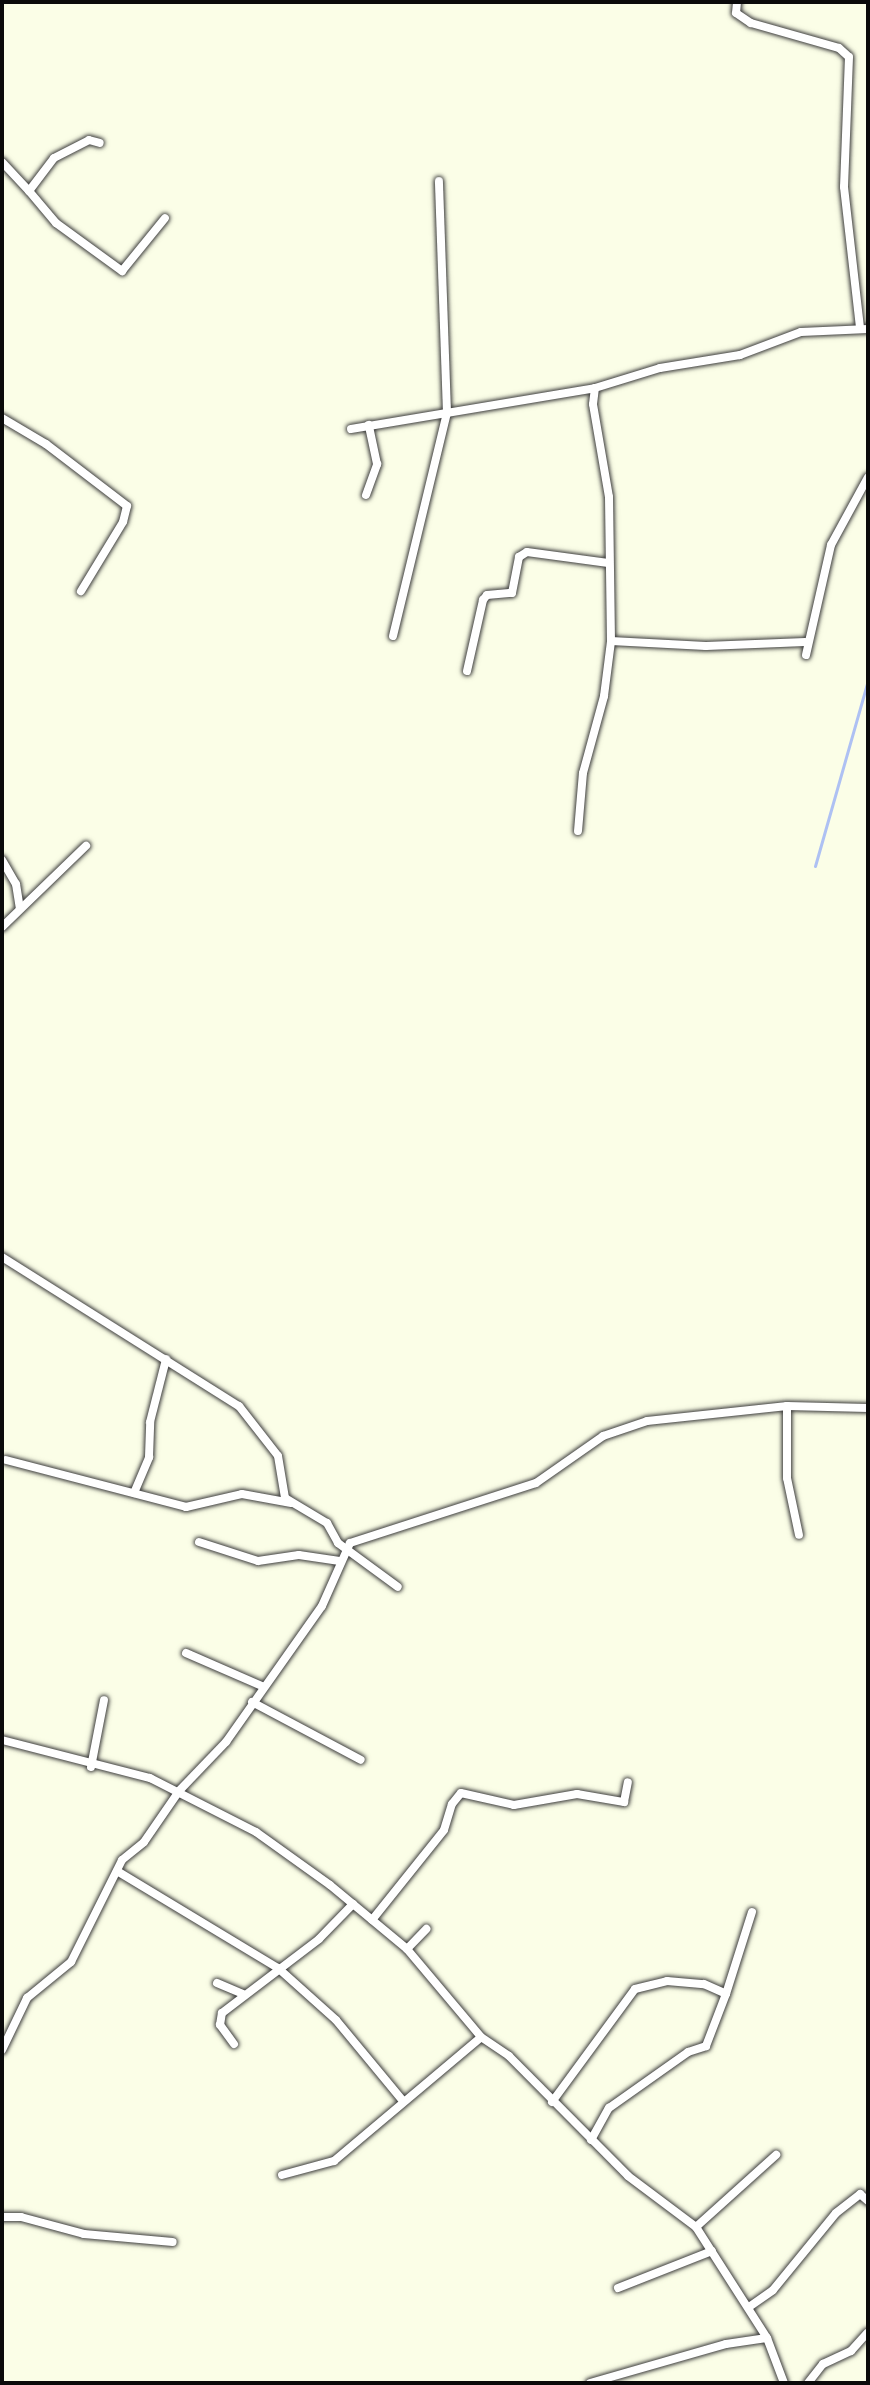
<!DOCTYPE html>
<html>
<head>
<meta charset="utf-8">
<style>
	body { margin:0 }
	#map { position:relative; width:870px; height:2385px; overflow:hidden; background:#fbfee7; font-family:"Noto Serif",serif }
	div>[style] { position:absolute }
	.stream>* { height:3px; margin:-1.5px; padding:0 1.5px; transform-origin:1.5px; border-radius:1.5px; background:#aec1f3 }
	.roads { filter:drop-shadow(0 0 2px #3d3d3d) drop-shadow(0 0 2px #3d3d3d) }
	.street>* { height:8px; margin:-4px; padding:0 4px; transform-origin:4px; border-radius:4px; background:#fff }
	span { translate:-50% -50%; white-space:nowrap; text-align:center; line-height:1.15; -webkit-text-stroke:8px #fff; paint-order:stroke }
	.frame { position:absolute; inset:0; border:4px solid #0a0a0a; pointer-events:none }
</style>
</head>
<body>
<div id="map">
	<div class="stream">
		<div style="left:815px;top:866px;width:193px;rotate:-74.1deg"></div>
	</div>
	<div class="roads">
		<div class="street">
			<div style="left:737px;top:2px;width:11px;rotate:95deg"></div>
			<div style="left:736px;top:13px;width:18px;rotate:34deg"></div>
			<div style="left:751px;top:23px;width:91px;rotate:15.9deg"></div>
			<div style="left:839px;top:48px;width:13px;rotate:42deg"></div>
			<div style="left:849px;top:57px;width:130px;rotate:92.2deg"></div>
			<div style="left:844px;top:187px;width:142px;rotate:83.5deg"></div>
			<div style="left:2px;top:162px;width:40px;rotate:47deg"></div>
			<div style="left:29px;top:191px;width:41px;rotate:-52.9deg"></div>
			<div style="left:54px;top:158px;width:39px;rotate:-27deg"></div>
			<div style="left:89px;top:140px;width:11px;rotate:15deg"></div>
			<div style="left:29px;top:191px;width:42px;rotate:49.8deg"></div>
			<div style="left:56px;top:223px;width:82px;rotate:36deg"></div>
			<div style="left:122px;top:271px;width:68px;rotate:-50.9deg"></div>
			<div style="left:2px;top:418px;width:51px;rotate:30.6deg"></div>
			<div style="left:46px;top:444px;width:102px;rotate:37.4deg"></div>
			<div style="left:127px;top:506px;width:16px;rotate:104deg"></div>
			<div style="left:123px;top:522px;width:81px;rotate:121.3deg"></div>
			<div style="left:351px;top:429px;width:247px;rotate:-9.5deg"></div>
			<div style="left:595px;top:388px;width:68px;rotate:-17.1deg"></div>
			<div style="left:660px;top:368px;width:81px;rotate:-9.2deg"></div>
			<div style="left:740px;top:355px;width:65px;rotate:-20.7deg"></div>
			<div style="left:801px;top:332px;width:67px;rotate:-2.6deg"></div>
			<div style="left:366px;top:495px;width:33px;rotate:-70deg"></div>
			<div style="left:377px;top:464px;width:40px;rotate:-102deg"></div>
			<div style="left:393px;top:636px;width:229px;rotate:-76.4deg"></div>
			<div style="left:447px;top:413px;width:232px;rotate:-92deg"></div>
			<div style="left:611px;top:641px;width:95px;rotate:3deg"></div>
			<div style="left:706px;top:646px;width:99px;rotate:-2.3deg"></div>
			<div style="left:806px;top:655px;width:113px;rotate:-77.2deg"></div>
			<div style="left:831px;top:545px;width:77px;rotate:-61.4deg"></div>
			<div style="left:467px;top:671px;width:73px;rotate:-77.3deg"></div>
			<div style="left:483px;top:600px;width:6px;rotate:-51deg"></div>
			<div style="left:487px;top:595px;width:25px;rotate:-5deg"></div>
			<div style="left:512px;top:593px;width:37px;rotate:-79deg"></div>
			<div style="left:519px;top:557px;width:9px;rotate:-32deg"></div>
			<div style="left:527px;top:552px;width:82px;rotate:7.7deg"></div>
			<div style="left:578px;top:831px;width:58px;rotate:-85.1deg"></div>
			<div style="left:583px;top:773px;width:80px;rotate:-74.7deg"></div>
			<div style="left:604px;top:696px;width:55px;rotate:-82.7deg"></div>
			<div style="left:611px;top:641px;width:144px;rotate:-90.8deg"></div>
			<div style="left:609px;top:497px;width:94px;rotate:-99.8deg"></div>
			<div style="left:593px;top:404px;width:16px;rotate:-83deg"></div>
			<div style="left:2px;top:860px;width:28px;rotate:60deg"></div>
			<div style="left:16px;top:884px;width:25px;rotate:81deg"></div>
			<div style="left:2px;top:927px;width:117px;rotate:-44deg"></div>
			<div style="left:2px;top:1257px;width:280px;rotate:32.2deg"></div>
			<div style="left:239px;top:1406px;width:63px;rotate:52deg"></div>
			<div style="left:278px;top:1456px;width:43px;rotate:80.5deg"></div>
			<div style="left:285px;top:1498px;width:49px;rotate:30.8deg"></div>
			<div style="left:327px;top:1523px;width:23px;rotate:61deg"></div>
			<div style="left:338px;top:1543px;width:74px;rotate:36.3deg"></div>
			<div style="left:787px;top:1406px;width:72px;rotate:90deg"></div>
			<div style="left:787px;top:1478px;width:58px;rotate:78.1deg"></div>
			<div style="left:6px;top:1460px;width:186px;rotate:14.6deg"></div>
			<div style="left:186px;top:1507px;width:57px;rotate:-13.1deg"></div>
			<div style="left:242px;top:1494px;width:50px;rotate:10.4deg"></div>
			<div style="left:134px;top:1493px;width:39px;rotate:-67deg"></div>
			<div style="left:149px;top:1457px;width:35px;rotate:-88deg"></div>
			<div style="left:150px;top:1422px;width:65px;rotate:-75.7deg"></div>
			<div style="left:199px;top:1542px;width:62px;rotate:17.9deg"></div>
			<div style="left:258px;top:1561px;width:41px;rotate:-8.3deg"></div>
			<div style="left:299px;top:1555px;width:41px;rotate:8.3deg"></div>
			<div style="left:186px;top:1653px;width:83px;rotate:23.5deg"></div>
			<div style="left:252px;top:1702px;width:123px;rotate:28deg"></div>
			<div style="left:2px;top:1740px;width:153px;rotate:14.4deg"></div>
			<div style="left:150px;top:1778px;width:119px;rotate:27deg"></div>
			<div style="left:256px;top:1832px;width:91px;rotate:35.6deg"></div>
			<div style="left:330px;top:1885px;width:100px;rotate:39.7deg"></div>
			<div style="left:407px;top:1949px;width:115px;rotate:49.9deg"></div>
			<div style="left:481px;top:2037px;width:34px;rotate:34deg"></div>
			<div style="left:509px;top:2056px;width:169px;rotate:45.2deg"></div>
			<div style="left:628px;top:2176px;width:85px;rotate:36.9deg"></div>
			<div style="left:696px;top:2227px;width:132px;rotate:57.4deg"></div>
			<div style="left:767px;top:2338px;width:48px;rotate:69.3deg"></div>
			<div style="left:91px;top:1767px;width:68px;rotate:-79deg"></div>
			<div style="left:117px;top:1871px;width:188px;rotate:31.1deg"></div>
			<div style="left:278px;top:1968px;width:78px;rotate:41.9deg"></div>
			<div style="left:336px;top:2020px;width:105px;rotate:50.4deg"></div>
			<div style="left:372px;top:1920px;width:115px;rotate:-51.3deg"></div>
			<div style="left:444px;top:1830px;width:27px;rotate:-73deg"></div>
			<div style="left:452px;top:1804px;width:14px;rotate:-51deg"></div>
			<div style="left:461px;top:1793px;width:54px;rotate:12.8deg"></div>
			<div style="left:514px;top:1805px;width:64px;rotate:-9.9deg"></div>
			<div style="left:577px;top:1794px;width:48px;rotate:9.7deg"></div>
			<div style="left:624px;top:1802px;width:20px;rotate:-79deg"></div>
			<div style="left:407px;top:1949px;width:28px;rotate:-46deg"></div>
			<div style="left:217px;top:1983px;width:28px;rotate:23deg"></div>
			<div style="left:234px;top:2044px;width:24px;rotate:-126deg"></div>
			<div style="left:220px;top:2025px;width:12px;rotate:-81deg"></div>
			<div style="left:222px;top:2013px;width:122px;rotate:-37.3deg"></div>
			<div style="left:319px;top:1939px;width:49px;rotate:-45.8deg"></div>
			<div style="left:2px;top:2050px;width:58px;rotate:-64.3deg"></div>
			<div style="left:27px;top:1998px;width:57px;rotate:-39.3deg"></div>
			<div style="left:71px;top:1962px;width:114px;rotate:-63.4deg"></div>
			<div style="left:122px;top:1860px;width:28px;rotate:-39deg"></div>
			<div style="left:144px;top:1842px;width:62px;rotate:-55.5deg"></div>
			<div style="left:179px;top:1791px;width:68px;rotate:-46.2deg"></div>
			<div style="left:226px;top:1742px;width:166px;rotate:-54.8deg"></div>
			<div style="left:322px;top:1606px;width:69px;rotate:-66deg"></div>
			<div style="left:350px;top:1543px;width:195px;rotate:-17.9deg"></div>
			<div style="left:536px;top:1483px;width:82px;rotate:-35deg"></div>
			<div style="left:603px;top:1436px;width:46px;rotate:-18.8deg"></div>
			<div style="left:647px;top:1421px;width:141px;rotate:-6.1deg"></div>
			<div style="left:787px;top:1406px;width:81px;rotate:1.4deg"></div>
			<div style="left:552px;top:2102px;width:140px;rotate:-53.7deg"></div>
			<div style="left:635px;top:1989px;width:33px;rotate:-14deg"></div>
			<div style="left:667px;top:1981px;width:37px;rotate:5deg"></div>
			<div style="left:704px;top:1984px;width:24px;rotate:24deg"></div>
			<div style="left:726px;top:1994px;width:86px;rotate:-72.4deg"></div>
			<div style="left:591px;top:2140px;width:37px;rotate:-61deg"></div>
			<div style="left:609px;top:2108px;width:97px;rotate:-35.3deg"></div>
			<div style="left:688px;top:2052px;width:19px;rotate:-18deg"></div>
			<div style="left:706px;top:2046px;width:56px;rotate:-69deg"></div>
			<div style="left:282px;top:2175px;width:54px;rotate:-15.1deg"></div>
			<div style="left:334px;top:2161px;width:192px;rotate:-40.1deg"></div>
			<div style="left:2px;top:2217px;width:19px"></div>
			<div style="left:21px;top:2217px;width:65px;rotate:15.1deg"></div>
			<div style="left:84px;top:2234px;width:89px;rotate:5.1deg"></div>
			<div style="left:696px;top:2227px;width:108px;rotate:-42deg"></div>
			<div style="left:618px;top:2288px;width:101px;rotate:-21.5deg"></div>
			<div style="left:749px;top:2307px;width:29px;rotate:-35deg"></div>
			<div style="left:773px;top:2290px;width:99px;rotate:-50.7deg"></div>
			<div style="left:836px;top:2213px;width:31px;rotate:-38deg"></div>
			<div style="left:860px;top:2194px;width:11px;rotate:41deg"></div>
			<div style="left:590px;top:2383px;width:141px;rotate:-16deg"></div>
			<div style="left:726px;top:2344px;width:41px;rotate:-8.3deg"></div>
			<div style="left:808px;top:2383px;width:24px;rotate:-52deg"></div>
			<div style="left:823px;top:2364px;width:31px;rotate:-25deg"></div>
			<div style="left:851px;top:2351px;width:25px;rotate:-48deg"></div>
		</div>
	</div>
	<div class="frame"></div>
</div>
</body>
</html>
